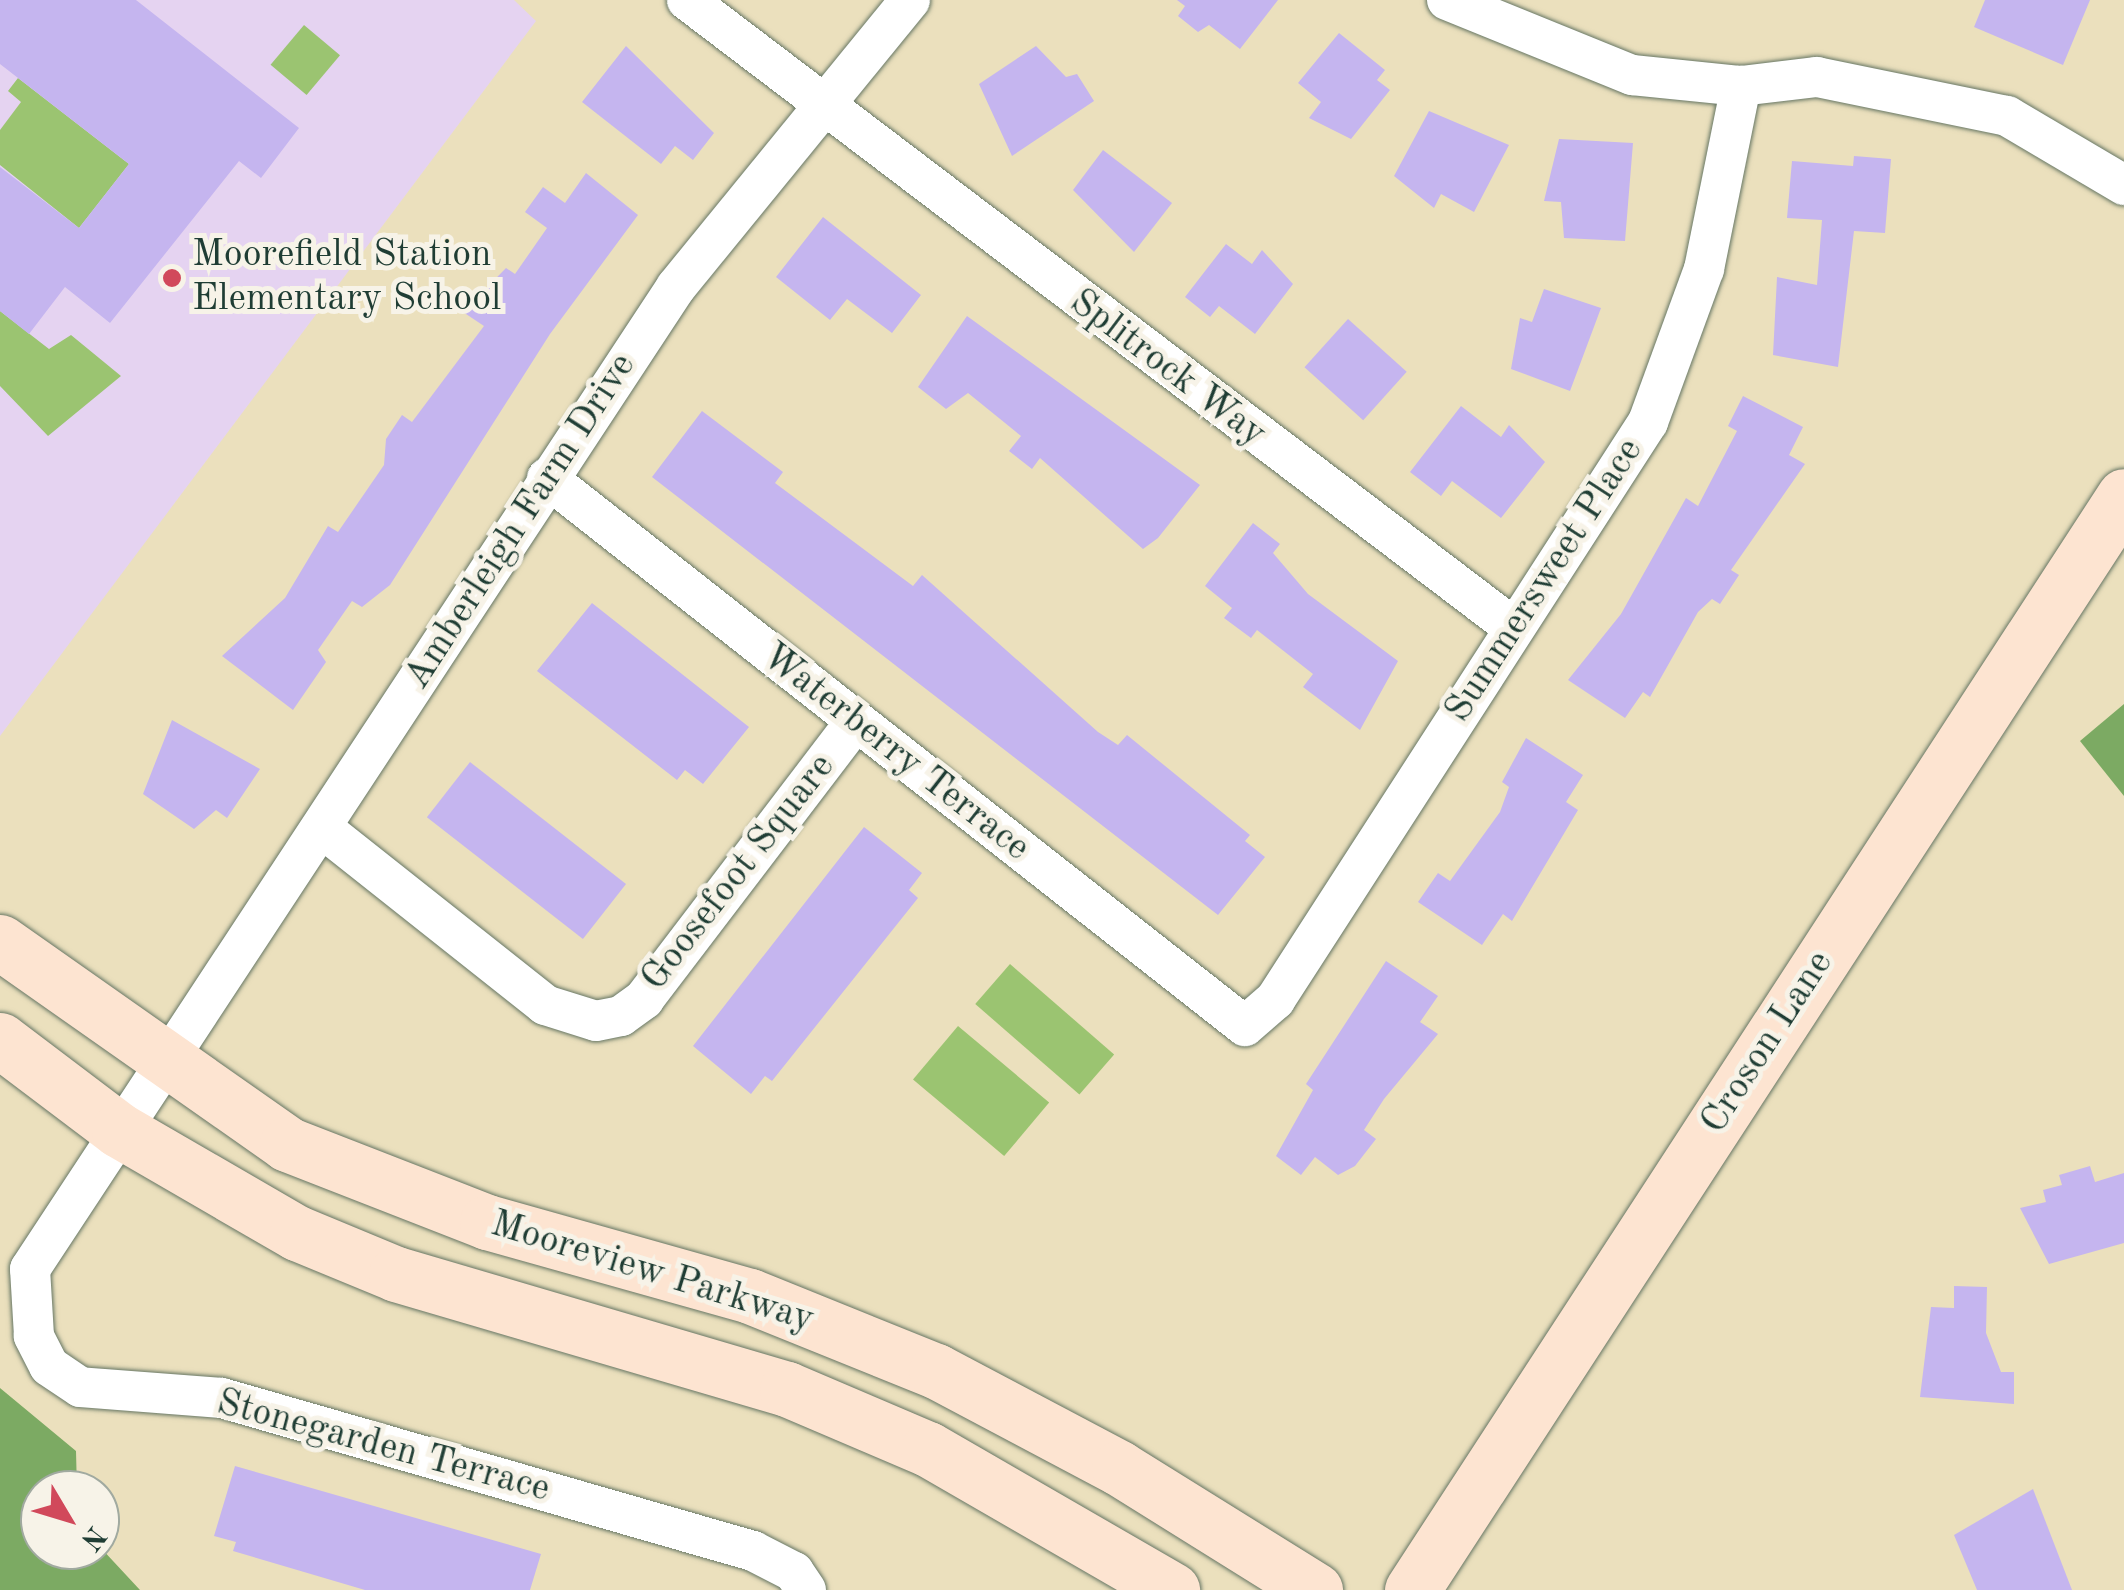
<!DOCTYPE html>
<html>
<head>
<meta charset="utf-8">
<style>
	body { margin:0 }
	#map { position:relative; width:2124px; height:1590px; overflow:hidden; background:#ebe0bd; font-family:"Old Standard TT",serif }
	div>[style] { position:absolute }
	.built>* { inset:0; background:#e5d3f1 }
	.green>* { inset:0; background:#9bc471; transform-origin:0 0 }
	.forest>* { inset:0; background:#7caa63 }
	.building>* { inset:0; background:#c5b5ef; transform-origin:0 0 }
	.roads { filter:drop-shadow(0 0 2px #667664) drop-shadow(0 0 2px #667664) }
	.minor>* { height:40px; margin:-20px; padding:0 20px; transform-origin:20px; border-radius:20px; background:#fff }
	.secondary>* { height:55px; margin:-27.5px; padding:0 27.5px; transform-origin:27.5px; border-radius:27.5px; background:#fde4d1 }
	.dots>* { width:28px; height:28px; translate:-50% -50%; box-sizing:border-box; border:5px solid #f7f3e8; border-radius:50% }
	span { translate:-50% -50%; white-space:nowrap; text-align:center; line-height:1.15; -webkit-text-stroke:10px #f7f3e8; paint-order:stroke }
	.poi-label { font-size:38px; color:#1f3d34 }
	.left { translate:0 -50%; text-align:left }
	.street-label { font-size:38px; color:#1f3d34 }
	.north { position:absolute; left:20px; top:1470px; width:100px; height:100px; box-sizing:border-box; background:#f7f3e8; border:2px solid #a1aaa0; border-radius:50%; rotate:128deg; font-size:28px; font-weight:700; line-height:40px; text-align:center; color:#1f3d34 }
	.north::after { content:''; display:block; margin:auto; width:35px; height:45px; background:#d1495b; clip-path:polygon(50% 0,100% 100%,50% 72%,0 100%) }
</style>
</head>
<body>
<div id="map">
	<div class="built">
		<div style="clip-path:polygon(0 0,514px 0,536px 21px,0 736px)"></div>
	</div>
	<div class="green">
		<div style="left:304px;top:25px;width:47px;height:52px;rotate:40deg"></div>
		<div style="clip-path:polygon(18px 78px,129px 164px,79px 228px,0 165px,0 130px,21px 102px,8px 91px)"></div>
		<div style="clip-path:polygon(0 311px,49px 349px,71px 335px,121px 376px,48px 436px,0 386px)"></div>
		<div style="left:1010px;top:964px;width:138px;height:53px;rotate:41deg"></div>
		<div style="left:958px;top:1026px;width:119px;height:70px;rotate:40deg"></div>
	</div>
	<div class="forest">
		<div style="clip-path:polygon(2124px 704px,2124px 796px,2080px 741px)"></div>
		<div style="clip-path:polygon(0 1388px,76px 1451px,77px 1490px,40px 1490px,40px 1550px,100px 1547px,140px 1590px,0 1590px)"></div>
	</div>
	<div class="building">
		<div style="clip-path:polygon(0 0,136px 0,299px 128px,261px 178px,239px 161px,110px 323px,65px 287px,29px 334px,0 311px,0 167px,79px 228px,129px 164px,0 64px)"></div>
		<div style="clip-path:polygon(1177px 0,1278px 0,1240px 49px,1209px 25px,1198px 32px,1178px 16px,1185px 6px)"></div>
		<div style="clip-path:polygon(1985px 0,2090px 0,2063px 65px,1974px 27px)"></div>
		<div style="clip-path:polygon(1339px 33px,1385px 70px,1377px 80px,1390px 90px,1351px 139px,1309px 118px,1321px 102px,1298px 83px)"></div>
		<div style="clip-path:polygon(626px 46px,714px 133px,693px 160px,675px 146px,661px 164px,582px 102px)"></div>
		<div style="clip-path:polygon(1036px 46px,1066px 77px,1077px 74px,1094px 101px,1012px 156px,979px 84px)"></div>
		<div style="clip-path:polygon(1429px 111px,1509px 145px,1474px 212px,1441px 194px,1434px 208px,1394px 176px)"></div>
		<div style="clip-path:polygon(1559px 139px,1633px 143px,1625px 241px,1564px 238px,1561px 202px,1544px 201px)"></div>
		<div style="clip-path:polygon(1103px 150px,1172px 203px,1134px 252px,1073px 190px)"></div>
		<div style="clip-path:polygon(1854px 156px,1891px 159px,1885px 233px,1854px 231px,1838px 367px,1773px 355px,1777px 277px,1817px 285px,1822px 220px,1787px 218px,1792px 161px,1853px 166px)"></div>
		<div style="clip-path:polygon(586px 173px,638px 215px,550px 334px,390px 585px,362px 607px,352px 601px,318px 650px,326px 662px,293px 710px,222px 656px,285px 598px,328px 526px,338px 532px,384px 465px,386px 439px,402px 415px,412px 422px,484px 326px,463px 312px,506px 268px,515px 274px,547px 228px,525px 212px,543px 187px,565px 203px)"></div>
		<div style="clip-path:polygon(823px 217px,921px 295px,892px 333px,847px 299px,830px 320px,776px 277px)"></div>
		<div style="clip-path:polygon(1226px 244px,1252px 264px,1262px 250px,1293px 284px,1255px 334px,1219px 306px,1210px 317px,1185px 297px)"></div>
		<div style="clip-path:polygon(1544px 289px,1601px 308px,1570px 391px,1511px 369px,1520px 318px,1532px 322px)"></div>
		<div style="clip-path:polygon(967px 316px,1200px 485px,1158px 538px,1143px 549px,1040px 458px,1032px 469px,1009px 451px,1021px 436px,968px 393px,946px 409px,918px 387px)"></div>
		<div style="left:1348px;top:319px;width:79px;height:65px;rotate:42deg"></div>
		<div style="clip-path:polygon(1743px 396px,1803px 427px,1789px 455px,1805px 464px,1731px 570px,1739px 575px,1720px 604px,1712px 599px,1698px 612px,1650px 697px,1643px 692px,1625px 718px,1568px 680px,1621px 614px,1686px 498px,1698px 506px,1737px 431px,1728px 426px)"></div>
		<div style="clip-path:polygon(1461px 406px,1501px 437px,1509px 425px,1545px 462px,1501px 518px,1452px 481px,1441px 496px,1410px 472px)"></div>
		<div style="clip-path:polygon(702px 411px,783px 472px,775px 483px,913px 586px,922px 575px,1098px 732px,1118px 745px,1127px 735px,1250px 835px,1245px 841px,1265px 857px,1218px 915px,652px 477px)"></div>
		<div style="clip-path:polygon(1253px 523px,1280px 544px,1273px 553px,1308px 594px,1398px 661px,1360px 730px,1303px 687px,1313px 674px,1257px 630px,1251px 638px,1224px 618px,1232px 608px,1205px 586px)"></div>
		<div style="clip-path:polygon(592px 603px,749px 727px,703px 784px,685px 770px,677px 780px,537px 671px)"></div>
		<div style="clip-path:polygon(172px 720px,260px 769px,227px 818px,216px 810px,194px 829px,143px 794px)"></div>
		<div style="clip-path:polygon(1526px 738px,1583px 775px,1566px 802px,1578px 810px,1512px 921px,1503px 914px,1482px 945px,1418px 902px,1438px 873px,1450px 881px,1500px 812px,1509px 787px,1502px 782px)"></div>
		<div style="left:470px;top:762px;width:198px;height:70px;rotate:38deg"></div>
		<div style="clip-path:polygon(864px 827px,922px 873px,909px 890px,918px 898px,772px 1081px,765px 1076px,751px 1094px,693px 1046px)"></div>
		<div style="clip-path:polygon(1386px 961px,1438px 996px,1420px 1022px,1438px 1034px,1384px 1099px,1364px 1130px,1376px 1139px,1355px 1166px,1338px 1175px,1315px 1157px,1301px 1175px,1276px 1156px,1313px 1090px,1306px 1084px)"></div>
		<div style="clip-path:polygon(2090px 1166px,2095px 1182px,2124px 1173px,2124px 1243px,2049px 1264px,2020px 1208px,2046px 1202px,2043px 1190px,2062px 1185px,2059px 1175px)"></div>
		<div style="clip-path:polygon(1954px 1286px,1987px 1287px,1986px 1333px,2001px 1372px,2014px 1372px,2014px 1404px,1920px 1397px,1931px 1307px,1954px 1308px)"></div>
		<div style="clip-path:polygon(235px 1466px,541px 1554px,530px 1590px,365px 1590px,233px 1551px,236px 1542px,214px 1536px)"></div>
		<div style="clip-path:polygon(2033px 1489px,2072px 1590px,1977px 1590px,1954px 1535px)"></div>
	</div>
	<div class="roads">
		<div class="minor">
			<div style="left:687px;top:0;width:1038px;rotate:37.21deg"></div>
			<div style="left:1447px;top:0;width:200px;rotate:22.1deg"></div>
			<div style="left:1632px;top:75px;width:110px;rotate:5.8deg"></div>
			<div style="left:1741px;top:86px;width:77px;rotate:-6.8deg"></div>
			<div style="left:1817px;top:77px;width:194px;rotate:11.6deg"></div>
			<div style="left:2007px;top:116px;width:136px;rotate:30.5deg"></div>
			<div style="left:547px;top:478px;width:887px;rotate:38.14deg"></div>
			<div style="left:1245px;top:1026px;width:40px;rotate:-41deg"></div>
			<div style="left:1275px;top:1000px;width:688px;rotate:-57.16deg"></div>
			<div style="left:1648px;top:422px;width:163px;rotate:-69.9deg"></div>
			<div style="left:1704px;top:269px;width:187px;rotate:-78.6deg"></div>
			<div style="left:322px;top:828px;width:285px;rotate:38.4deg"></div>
			<div style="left:545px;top:1005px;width:53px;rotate:17.4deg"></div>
			<div style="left:596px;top:1021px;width:25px;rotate:-11deg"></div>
			<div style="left:621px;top:1016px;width:29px;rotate:-36deg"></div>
			<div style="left:644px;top:999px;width:348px;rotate:-52.7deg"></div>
			<div style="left:806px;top:1590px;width:22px;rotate:-124deg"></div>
			<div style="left:794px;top:1572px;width:46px;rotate:-152.9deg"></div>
			<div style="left:753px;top:1551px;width:553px;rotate:-163.93deg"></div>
			<div style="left:222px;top:1398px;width:142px;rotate:-175.6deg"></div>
			<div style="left:80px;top:1387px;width:37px;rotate:-146deg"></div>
			<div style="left:49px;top:1366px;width:34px;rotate:-117deg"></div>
			<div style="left:34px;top:1336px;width:67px;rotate:-93.4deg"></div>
			<div style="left:30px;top:1269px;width:1175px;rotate:-56.66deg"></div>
			<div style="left:676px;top:287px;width:370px;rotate:-50.8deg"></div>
		</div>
		<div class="secondary">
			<div style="left:0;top:942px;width:351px;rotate:35.1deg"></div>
			<div style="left:287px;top:1144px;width:215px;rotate:21.3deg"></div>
			<div style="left:487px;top:1222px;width:273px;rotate:15.7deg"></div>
			<div style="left:750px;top:1296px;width:201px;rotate:22deg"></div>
			<div style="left:936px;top:1371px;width:207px;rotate:27.9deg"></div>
			<div style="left:1119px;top:1468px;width:231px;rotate:31.9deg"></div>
			<div style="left:0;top:1040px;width:149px;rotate:37.1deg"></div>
			<div style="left:119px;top:1130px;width:206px;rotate:30.1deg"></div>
			<div style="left:297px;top:1233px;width:107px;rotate:22.5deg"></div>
			<div style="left:396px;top:1274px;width:408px;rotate:16.4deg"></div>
			<div style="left:787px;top:1389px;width:153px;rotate:23.1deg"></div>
			<div style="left:928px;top:1449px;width:282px;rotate:30deg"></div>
			<div style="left:1412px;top:1590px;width:1305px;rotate:-56.94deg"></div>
		</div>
	</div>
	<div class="dots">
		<div style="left:172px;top:278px;background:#d1495b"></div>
	</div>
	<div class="poi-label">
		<span class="left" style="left:192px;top:278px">Moorefield Station<br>Elementary School</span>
	</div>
	<div class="street-label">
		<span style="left:1167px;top:369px;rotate:37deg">Splitrock Way</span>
		<span style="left:521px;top:522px;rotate:-57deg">Amberleigh Farm Drive</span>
		<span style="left:1545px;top:581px;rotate:-57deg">Summersweet Place</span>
		<span style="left:895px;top:753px;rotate:38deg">Waterberry Terrace</span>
		<span style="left:739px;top:873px;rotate:-52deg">Goosefoot Square</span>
		<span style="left:1768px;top:1043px;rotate:-57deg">Croson Lane</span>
		<span style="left:652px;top:1273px;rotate:17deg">Mooreview Parkway</span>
		<span style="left:383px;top:1447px;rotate:15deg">Stonegarden Terrace</span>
	</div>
	<div class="north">N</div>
</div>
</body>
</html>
